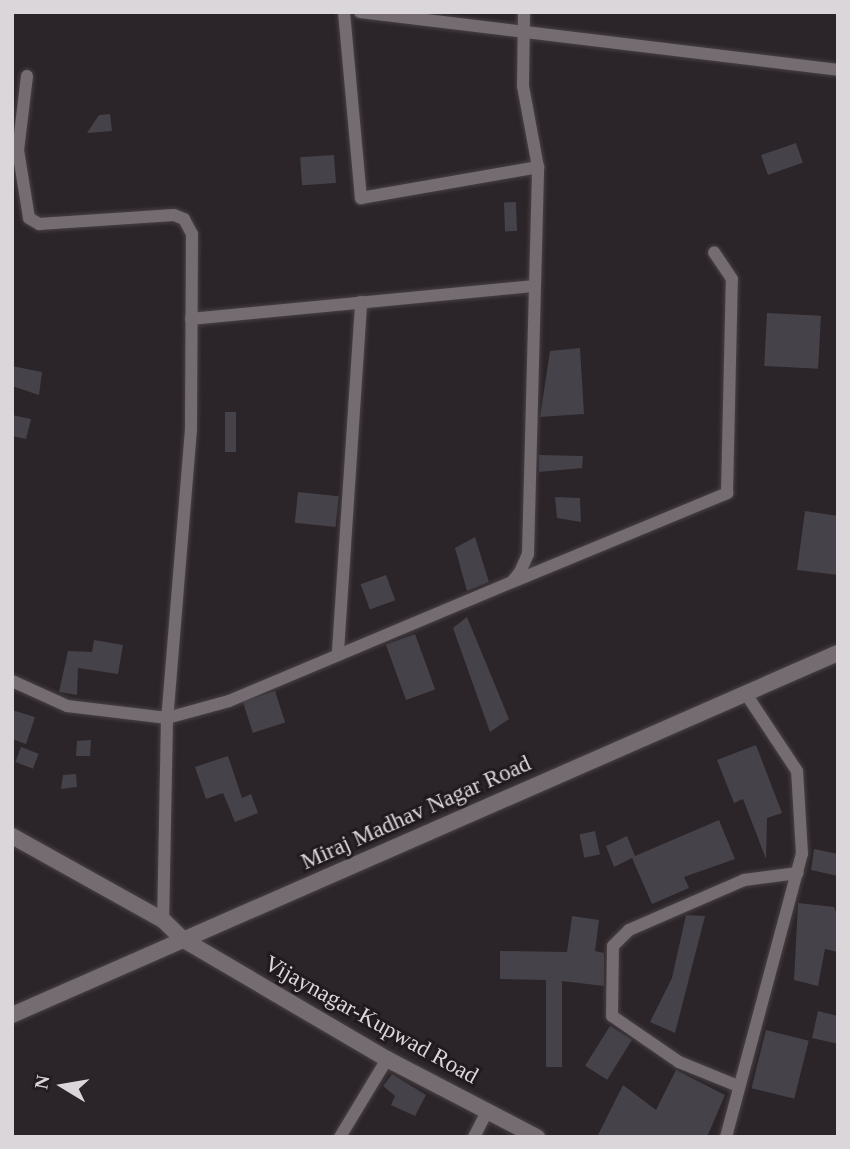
<!DOCTYPE html>
<html>
<head>
<meta charset="utf-8">
<style>
	body { margin:0 }
	#map { position:relative; width:850px; height:1149px; overflow:hidden; background:#2b2428; font-family:Georgia,serif }
	div>[style] { position:absolute }
	.building>* { inset:0; background:#454249; transform-origin:0 0 }
	.roads { filter:drop-shadow(0 0 2px #474145) drop-shadow(0 0 2px #474145) }
	.minor>* { height:12px; margin:-6px; padding:0 6px; transform-origin:6px; border-radius:6px; background:#746c71 }
	.tertiary>* { height:16px; margin:-8px; padding:0 8px; transform-origin:8px; border-radius:8px; background:#746c71 }
	span { translate:-50% -50%; white-space:nowrap; text-align:center; line-height:1.15; -webkit-text-stroke:6px #211a1e; paint-order:stroke }
	.street-label { font-size:23px; color:#dad6d9 }
	.frame { position:absolute; inset:0; border:14px solid #dad6d9; pointer-events:none }
	.north { position:absolute; left:28px; top:1051px; width:70px; height:70px; -webkit-text-stroke:5px #211a1e; paint-order:stroke; rotate:281deg; font-size:19px; font-weight:700; line-height:28px; text-align:center; color:#dad6d9 }
	.north::after { content:''; display:block; margin:auto; width:24px; height:32px; background:#dad6d9; clip-path:polygon(50% 0,100% 100%,50% 72%,0 100%) }
</style>
</head>
<body>
<div id="map">
	<div class="building">
		<div style="clip-path:polygon(110px 114px,112px 131px,87px 133px,99px 115px)"></div>
		<div style="left:796px;top:143px;width:21px;height:37px;rotate:71deg"></div>
		<div style="left:334px;top:155px;width:28px;height:34px;rotate:86deg"></div>
		<div style="left:516px;top:202px;width:29px;height:12px;rotate:88deg"></div>
		<div style="left:767px;top:313px;width:54px;height:53px;rotate:3deg"></div>
		<div style="clip-path:polygon(580px 348px,584px 414px,540px 417px,550px 351px)"></div>
		<div style="clip-path:polygon(12px 366px,42px 372px,39px 395px,12px 386px)"></div>
		<div style="left:225px;top:412px;width:11px;height:40px"></div>
		<div style="clip-path:polygon(12px 415px,31px 419px,26px 439px,12px 436px)"></div>
		<div style="clip-path:polygon(539px 455px,583px 456px,582px 468px,539px 472px)"></div>
		<div style="left:298px;top:492px;width:41px;height:31px;rotate:6deg"></div>
		<div style="clip-path:polygon(555px 497px,580px 498px,581px 522px,557px 518px)"></div>
		<div style="clip-path:polygon(805px 511px,838px 516px,838px 575px,797px 570px)"></div>
		<div style="clip-path:polygon(475px 537px,489px 582px,467px 591px,455px 548px)"></div>
		<div style="left:386px;top:575px;width:27px;height:27px;rotate:70deg"></div>
		<div style="clip-path:polygon(467px 617px,509px 719px,490px 732px,453px 628px)"></div>
		<div style="left:415px;top:634px;width:59px;height:31px;rotate:70deg"></div>
		<div style="clip-path:polygon(94px 640px,123px 645px,118px 674px,78px 668px,77px 695px,59px 692px,68px 651px,92px 652px)"></div>
		<div style="left:275px;top:691px;width:33px;height:34px;rotate:72deg"></div>
		<div style="clip-path:polygon(12px 710px,35px 717px,26px 744px,12px 739px)"></div>
		<div style="clip-path:polygon(91px 740px,90px 756px,76px 756px,77px 741px)"></div>
		<div style="clip-path:polygon(756px 745px,782px 813px,767px 818px,766px 859px,743px 799px,734px 803px,717px 760px)"></div>
		<div style="left:21px;top:747px;width:19px;height:16px;rotate:21deg"></div>
		<div style="clip-path:polygon(228px 756px,242px 798px,251px 794px,258px 813px,235px 822px,223px 793px,206px 799px,195px 767px)"></div>
		<div style="clip-path:polygon(76px 774px,77px 787px,61px 789px,63px 775px)"></div>
		<div style="clip-path:polygon(719px 820px,735px 859px,684px 877px,689px 888px,652px 904px,632px 858px,614px 867px,606px 846px,627px 836px,635px 856px)"></div>
		<div style="left:595px;top:831px;width:24px;height:16px;rotate:78deg"></div>
		<div style="clip-path:polygon(814px 849px,838px 854px,838px 876px,811px 870px)"></div>
		<div style="clip-path:polygon(798px 903px,834px 907px,838px 916px,838px 952px,825px 949px,818px 986px,794px 980px)"></div>
		<div style="clip-path:polygon(686px 915px,705px 916px,675px 1033px,650px 1022px,672px 978px)"></div>
		<div style="clip-path:polygon(572px 916px,599px 920px,595px 951px,604px 953px,604px 986px,562px 981px,562px 1067px,546px 1067px,546px 980px,500px 979px,500px 951px,567px 952px)"></div>
		<div style="clip-path:polygon(818px 1011px,838px 1016px,838px 1044px,812px 1038px)"></div>
		<div style="left:610px;top:1026px;width:26px;height:47px;rotate:32deg"></div>
		<div style="left:766px;top:1030px;width:44px;height:60px;rotate:14deg"></div>
		<div style="clip-path:polygon(676px 1070px,725px 1095px,707px 1137px,597px 1137px,623px 1085px,656px 1110px)"></div>
		<div style="clip-path:polygon(392px 1074px,426px 1095px,415px 1116px,391px 1105px,395px 1096px,383px 1086px)"></div>
	</div>
	<div class="roads">
		<div class="minor">
			<div style="left:344px;top:12px;width:187px;rotate:84.8deg"></div>
			<div style="left:361px;top:198px;width:180px;rotate:-9.9deg"></div>
			<div style="left:360px;top:12px;width:482px;rotate:6.9deg"></div>
			<div style="left:27px;top:76px;width:75px;rotate:96.9deg"></div>
			<div style="left:18px;top:150px;width:69px;rotate:80.8deg"></div>
			<div style="left:29px;top:218px;width:12px;rotate:31deg"></div>
			<div style="left:39px;top:224px;width:135px;rotate:-3.8deg"></div>
			<div style="left:174px;top:215px;width:11px;rotate:22deg"></div>
			<div style="left:184px;top:219px;width:17px;rotate:62deg"></div>
			<div style="left:192px;top:234px;width:195px;rotate:90.3deg"></div>
			<div style="left:191px;top:429px;width:290px;rotate:94.7deg"></div>
			<div style="left:167px;top:718px;width:202px;rotate:91.1deg"></div>
			<div style="left:191px;top:319px;width:345px;rotate:-5.5deg"></div>
			<div style="left:515px;top:581px;width:230px;rotate:-22.5deg"></div>
			<div style="left:727px;top:493px;width:214px;rotate:-88.7deg"></div>
			<div style="left:732px;top:279px;width:32px;rotate:-124deg"></div>
			<div style="left:338px;top:651px;width:350px;rotate:-86.2deg"></div>
			<div style="left:12px;top:681px;width:60px;rotate:24.4deg"></div>
			<div style="left:67px;top:706px;width:101px;rotate:6.8deg"></div>
			<div style="left:167px;top:718px;width:64px;rotate:-15.3deg"></div>
			<div style="left:229px;top:701px;width:307px;rotate:-22.8deg"></div>
			<div style="left:512px;top:582px;width:13px;rotate:-51deg"></div>
			<div style="left:520px;top:572px;width:20px;rotate:-66deg"></div>
			<div style="left:528px;top:554px;width:387px;rotate:-88.5deg"></div>
			<div style="left:538px;top:167px;width:82px;rotate:-100.5deg"></div>
			<div style="left:523px;top:86px;width:74px;rotate:-89.2deg"></div>
			<div style="left:738px;top:1086px;width:64px;rotate:-157.9deg"></div>
			<div style="left:679px;top:1062px;width:81px;rotate:-145.5deg"></div>
			<div style="left:612px;top:1016px;width:70px;rotate:-89.2deg"></div>
			<div style="left:613px;top:946px;width:23px;rotate:-45deg"></div>
			<div style="left:629px;top:930px;width:125px;rotate:-23.5deg"></div>
			<div style="left:744px;top:880px;width:54px;rotate:-7.4deg"></div>
			<div style="left:340px;top:1137px;width:91px;rotate:-58.9deg"></div>
			<div style="left:474px;top:1137px;width:29px;rotate:-63deg"></div>
			<div style="left:726px;top:1137px;width:293px;rotate:-75deg"></div>
			<div style="left:802px;top:854px;width:83px;rotate:-93.4deg"></div>
			<div style="left:797px;top:771px;width:92px;rotate:-123.5deg"></div>
		</div>
		<div class="tertiary">
			<div style="left:12px;top:836px;width:173px;rotate:29.1deg"></div>
			<div style="left:163px;top:920px;width:29px;rotate:44deg"></div>
			<div style="left:184px;top:940px;width:235px;rotate:30.4deg"></div>
			<div style="left:387px;top:1059px;width:169px;rotate:27.5deg"></div>
			<div style="left:12px;top:1015px;width:902px;rotate:-23.67deg"></div>
		</div>
	</div>
	<div class="street-label">
		<span style="left:416px;top:813px;rotate:-24deg">Miraj Madhav Nagar Road</span>
		<span style="left:371px;top:1020px;rotate:29deg">Vijaynagar-Kupwad Road</span>
	</div>
	<div class="frame"></div>
	<div class="north">N</div>
</div>
</body>
</html>
